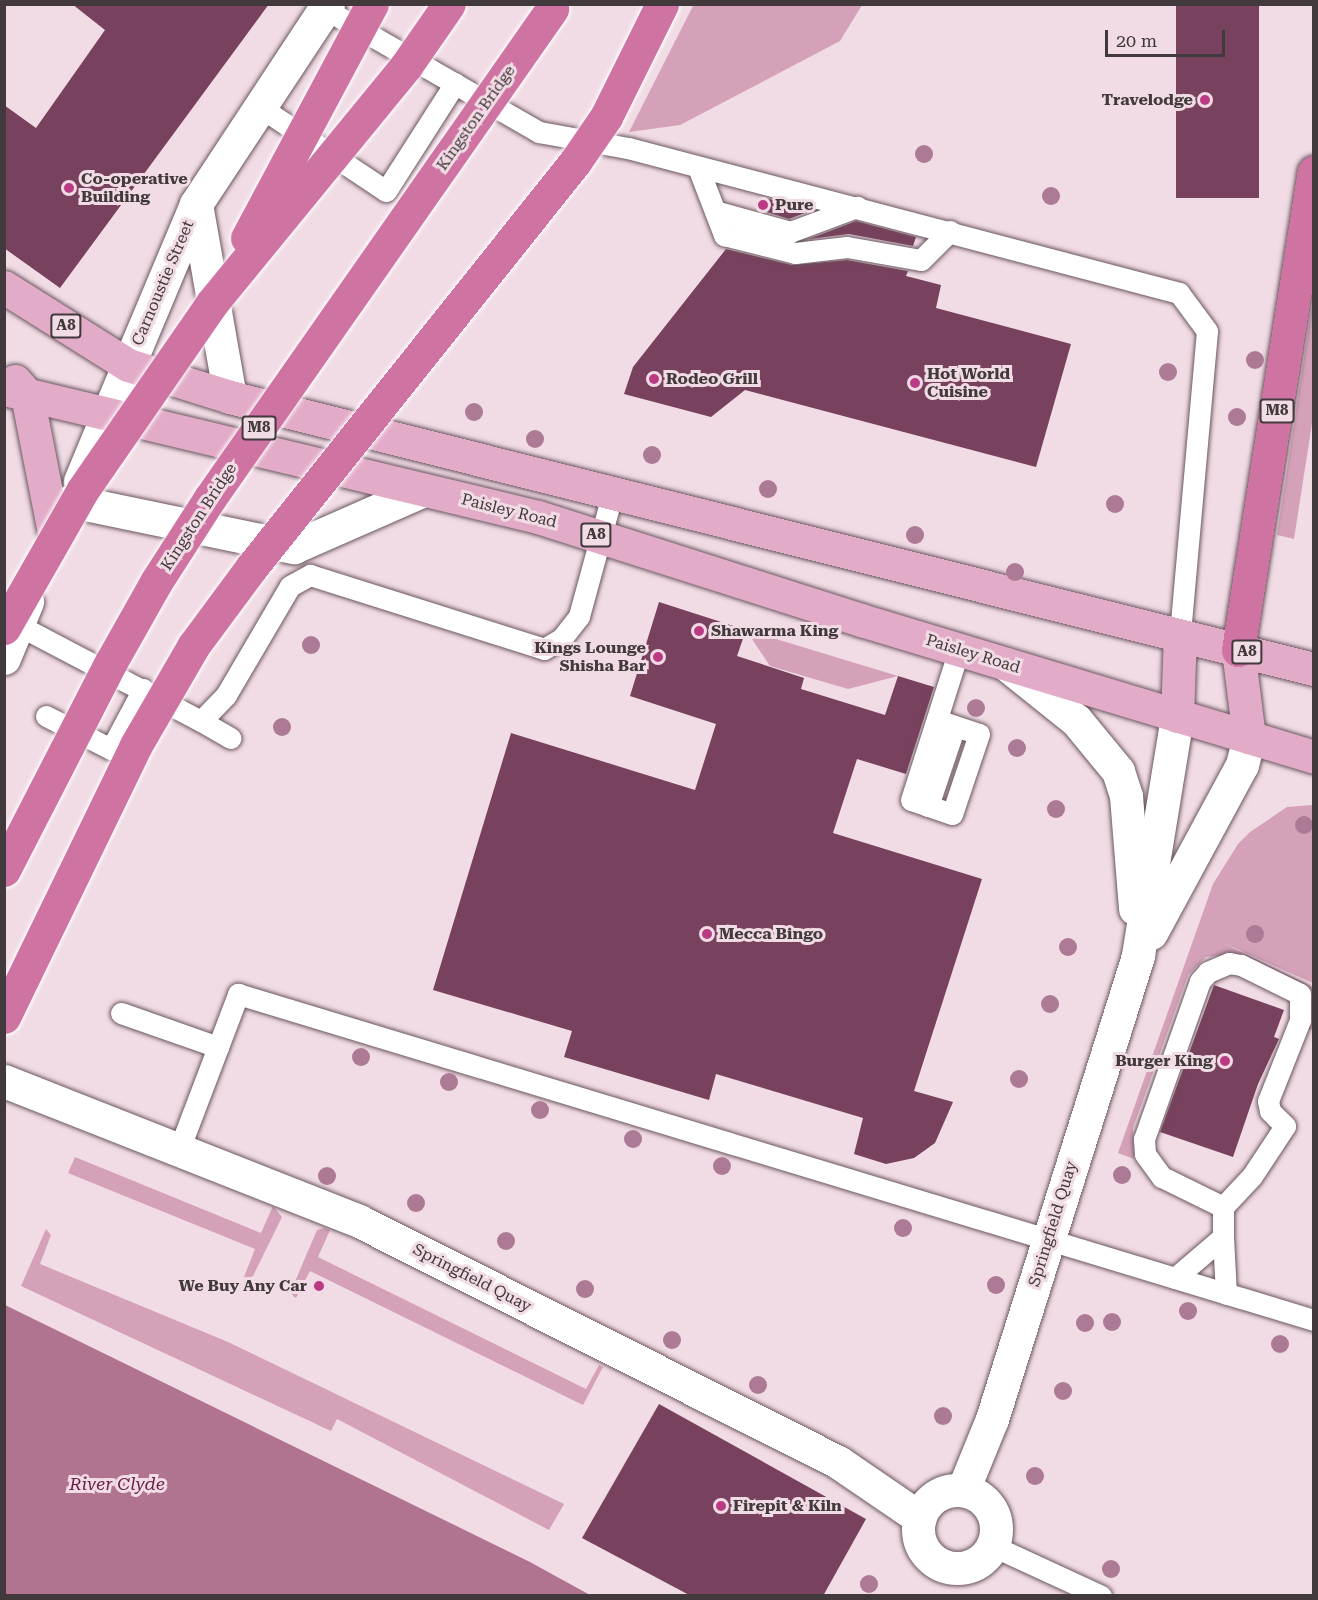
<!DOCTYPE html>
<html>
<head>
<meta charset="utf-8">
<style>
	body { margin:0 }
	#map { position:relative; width:1318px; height:1600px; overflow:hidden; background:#f1dbe4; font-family:"Roboto Serif",serif }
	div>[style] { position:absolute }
	.green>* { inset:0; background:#d4a1b9 }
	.water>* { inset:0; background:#b07491 }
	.building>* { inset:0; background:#78415d; transform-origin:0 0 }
	.roads { filter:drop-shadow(0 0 2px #6a5760) drop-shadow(0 0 2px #6a5760) }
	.lane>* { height:21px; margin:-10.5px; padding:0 10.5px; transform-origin:10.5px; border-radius:10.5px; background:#fff }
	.street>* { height:33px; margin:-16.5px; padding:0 16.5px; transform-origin:16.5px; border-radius:16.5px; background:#fff }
	.street>.ring { margin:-16.5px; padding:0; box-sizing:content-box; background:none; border:33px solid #fff; border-radius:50% }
	.secondary>* { height:33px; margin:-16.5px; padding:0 16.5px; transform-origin:16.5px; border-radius:16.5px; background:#fff }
	.primary>* { height:33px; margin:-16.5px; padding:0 16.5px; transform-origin:16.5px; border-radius:16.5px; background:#e2abc7 }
	.highway>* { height:33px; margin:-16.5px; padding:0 16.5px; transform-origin:16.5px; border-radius:16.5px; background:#cf73a2 }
	.bridges { filter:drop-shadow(0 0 2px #fff) drop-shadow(0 0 2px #fff) }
	.highway-bridge>* { height:33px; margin:-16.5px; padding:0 16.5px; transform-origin:16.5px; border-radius:16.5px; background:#cf73a2 }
	.trees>* { width:18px; height:18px; margin:-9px; border-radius:50%; background:#ac7a94 }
	.dots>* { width:16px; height:16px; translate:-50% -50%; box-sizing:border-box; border:3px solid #f1dbe4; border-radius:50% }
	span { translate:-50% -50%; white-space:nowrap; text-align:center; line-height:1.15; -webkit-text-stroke:6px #f1dbe4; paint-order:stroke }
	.shield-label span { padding:2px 4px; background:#f1dbe4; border:2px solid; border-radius:4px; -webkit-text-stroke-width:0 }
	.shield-label { font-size:15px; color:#41393c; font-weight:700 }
	.poi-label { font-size:16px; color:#41393c; font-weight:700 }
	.right { translate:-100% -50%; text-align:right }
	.left { translate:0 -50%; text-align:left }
	.street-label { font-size:16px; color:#41393c }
	.water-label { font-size:18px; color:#681e48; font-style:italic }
	.frame { position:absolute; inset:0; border:6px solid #41393c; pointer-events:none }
	.scale { position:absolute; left:1105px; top:30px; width:120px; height:27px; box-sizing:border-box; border:3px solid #41393c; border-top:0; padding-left:8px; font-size:18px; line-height:21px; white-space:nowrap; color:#41393c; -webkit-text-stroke:4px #f1dbe4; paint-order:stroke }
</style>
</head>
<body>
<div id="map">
	<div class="green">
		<div style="clip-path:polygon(694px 4px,862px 4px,862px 5px,840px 41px,680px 125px,629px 132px)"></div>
		<div style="clip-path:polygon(1313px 299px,1313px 417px,1294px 539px,1277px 535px)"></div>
		<div style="clip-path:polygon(746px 630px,898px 676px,848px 689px,770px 666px)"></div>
		<div style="clip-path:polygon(1313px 805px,1313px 983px,1223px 943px,1313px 987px,1313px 1030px,1301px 1028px,1312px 995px,1231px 954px,1206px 957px,1188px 975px,1133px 1128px,1134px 1159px,1118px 1153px,1213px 884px,1238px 844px,1250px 832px,1287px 807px)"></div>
		<div style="clip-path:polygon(75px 1157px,261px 1233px,273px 1206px,282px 1217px,253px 1276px,247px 1278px,244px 1277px,255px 1249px,68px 1173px)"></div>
		<div style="clip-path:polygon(324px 1228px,330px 1230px,318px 1257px,586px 1389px,599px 1365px,603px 1367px,583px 1405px,310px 1271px,296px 1298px,293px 1296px,291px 1291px,317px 1230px)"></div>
		<div style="clip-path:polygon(46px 1229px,51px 1235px,40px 1264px,228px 1342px,564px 1504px,549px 1530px,337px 1419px,331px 1431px,21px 1286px)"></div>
	</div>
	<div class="water">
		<div style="clip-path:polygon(5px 1305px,530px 1562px,590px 1595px,5px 1595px)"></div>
	</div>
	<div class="building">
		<div style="clip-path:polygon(72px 4px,269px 4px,60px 288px,4px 248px,4px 105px,36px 128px,105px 30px)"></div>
		<div style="left:1176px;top:4px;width:83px;height:194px"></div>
		<div style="clip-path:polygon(766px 198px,810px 211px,789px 219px,757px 209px)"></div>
		<div style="clip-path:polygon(856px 221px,916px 237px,913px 246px,849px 234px,809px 239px)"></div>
		<div style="clip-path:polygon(726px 249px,792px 265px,847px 260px,908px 271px,906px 276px,941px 285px,936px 308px,1071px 344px,1036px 467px,745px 390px,711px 417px,624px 394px,633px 367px)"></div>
		<div style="clip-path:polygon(659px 602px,746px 630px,737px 656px,804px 678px,801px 689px,885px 715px,898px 676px,934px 687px,906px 774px,857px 759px,833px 833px,982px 879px,914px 1091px,953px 1102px,935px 1143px,914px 1158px,886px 1164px,854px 1154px,863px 1118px,716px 1074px,709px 1100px,564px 1057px,572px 1031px,433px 990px,511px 733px,695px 790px,716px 724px,630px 696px)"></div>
		<div style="clip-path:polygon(1214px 985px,1284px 1010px,1274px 1037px,1279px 1039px,1258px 1084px,1233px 1157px,1160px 1132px)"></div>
		<div style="clip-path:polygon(659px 1404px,866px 1519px,823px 1596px,691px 1596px,582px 1538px)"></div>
	</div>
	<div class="roads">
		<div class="lane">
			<div style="left:325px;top:9px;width:247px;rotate:29.9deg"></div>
			<div style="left:539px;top:132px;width:90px;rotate:10.2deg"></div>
			<div style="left:628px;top:148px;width:570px;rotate:14.74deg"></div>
			<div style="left:1179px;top:293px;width:47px;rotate:53.6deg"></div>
			<div style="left:1207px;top:331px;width:306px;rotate:95.1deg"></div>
			<div style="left:260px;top:107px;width:151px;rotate:33.7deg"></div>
			<div style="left:386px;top:191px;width:128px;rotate:-57.4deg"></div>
			<div style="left:699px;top:170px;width:70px;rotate:69deg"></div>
			<div style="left:724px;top:235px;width:73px;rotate:14.2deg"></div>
			<div style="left:795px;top:253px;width:52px;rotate:-6.6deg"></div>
			<div style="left:847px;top:247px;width:75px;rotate:10deg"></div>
			<div style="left:921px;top:260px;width:41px;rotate:-45deg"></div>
			<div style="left:715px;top:211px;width:78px;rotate:15.6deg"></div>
			<div style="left:790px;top:232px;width:72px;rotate:-20.5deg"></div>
			<div style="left:18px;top:625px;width:207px;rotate:27.7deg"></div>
			<div style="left:201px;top:721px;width:36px;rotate:-46deg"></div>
			<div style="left:226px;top:695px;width:126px;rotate:-59.6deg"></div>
			<div style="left:290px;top:586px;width:23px;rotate:-29deg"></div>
			<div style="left:310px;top:575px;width:245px;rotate:17.5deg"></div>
			<div style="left:544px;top:649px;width:21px;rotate:-31deg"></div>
			<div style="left:562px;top:638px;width:28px;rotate:-52deg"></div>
			<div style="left:579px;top:616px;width:129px;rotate:-74.7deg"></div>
			<div style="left:46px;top:716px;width:73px;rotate:26.9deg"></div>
			<div style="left:111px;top:749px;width:68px;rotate:-61.9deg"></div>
			<div style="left:937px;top:720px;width:44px;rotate:18.4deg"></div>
			<div style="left:979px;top:734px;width:84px;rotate:108.6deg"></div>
			<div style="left:952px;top:814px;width:43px;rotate:-161.1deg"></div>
			<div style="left:911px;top:800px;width:157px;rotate:-72.3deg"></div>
			<div style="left:201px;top:721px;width:34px;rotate:30deg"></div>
			<div style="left:928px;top:806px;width:84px;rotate:-71.4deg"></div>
			<div style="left:121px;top:1013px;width:103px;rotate:19.3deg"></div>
			<div style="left:180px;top:1147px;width:164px;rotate:-69.2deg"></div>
			<div style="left:238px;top:994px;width:1124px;rotate:16.86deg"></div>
			<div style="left:1223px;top:1237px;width:30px;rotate:-90deg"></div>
			<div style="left:1223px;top:1207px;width:42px;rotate:-46.9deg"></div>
			<div style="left:1252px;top:1176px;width:60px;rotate:-56.6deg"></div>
			<div style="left:1285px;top:1126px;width:21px;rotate:-135deg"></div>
			<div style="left:1270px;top:1111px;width:10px;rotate:-101deg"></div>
			<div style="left:1268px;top:1101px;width:87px;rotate:-68.4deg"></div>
			<div style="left:1300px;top:1020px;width:26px;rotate:-90deg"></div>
			<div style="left:1300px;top:994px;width:66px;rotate:-153.8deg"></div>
			<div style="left:1241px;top:965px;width:12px;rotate:-171deg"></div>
			<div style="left:1229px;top:963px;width:23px;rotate:157deg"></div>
			<div style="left:1208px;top:972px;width:12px;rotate:132deg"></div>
			<div style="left:1200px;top:981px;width:168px;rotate:109.5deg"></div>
			<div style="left:1144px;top:1139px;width:15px;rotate:86deg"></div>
			<div style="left:1145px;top:1154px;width:29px;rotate:54deg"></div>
			<div style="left:1162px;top:1177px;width:68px;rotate:26.2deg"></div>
			<div style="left:1175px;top:1278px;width:63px;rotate:-40.5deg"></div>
			<div style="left:1223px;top:1237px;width:57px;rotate:87deg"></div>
			<div style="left:993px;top:1546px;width:119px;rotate:24.8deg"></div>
		</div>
		<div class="street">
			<div style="left:80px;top:481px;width:70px;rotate:-67.4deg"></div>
			<div style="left:71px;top:501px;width:228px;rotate:11.7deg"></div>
			<div style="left:294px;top:547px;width:142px;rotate:-23.7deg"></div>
			<div style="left:4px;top:658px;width:61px;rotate:-67.7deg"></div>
			<div style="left:1006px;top:664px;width:90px;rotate:38.7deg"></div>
			<div style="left:1076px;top:720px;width:66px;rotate:50.5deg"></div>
			<div style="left:1118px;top:771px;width:26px;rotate:72deg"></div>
			<div style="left:1126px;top:796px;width:113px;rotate:85.4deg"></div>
			<div style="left:1151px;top:933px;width:191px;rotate:-61.6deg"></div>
			<div style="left:1242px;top:765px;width:29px;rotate:-76deg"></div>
			<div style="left:4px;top:1081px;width:382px;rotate:21.5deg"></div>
			<div style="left:359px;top:1221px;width:536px;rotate:26.71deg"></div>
			<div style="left:838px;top:1462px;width:99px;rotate:34.3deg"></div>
			<div class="ring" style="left:918px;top:1490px;width:45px;height:45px"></div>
			<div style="left:963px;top:1490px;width:77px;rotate:-67.8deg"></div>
			<div style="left:992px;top:1419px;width:486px;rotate:-72.5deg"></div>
			<div style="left:1138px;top:955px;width:242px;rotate:-80.7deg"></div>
		</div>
		<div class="secondary">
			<div style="left:196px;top:204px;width:196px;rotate:80deg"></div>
			<div style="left:107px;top:416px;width:230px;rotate:-67.2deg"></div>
			<div style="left:196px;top:204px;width:240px;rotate:-56.6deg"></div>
		</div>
		<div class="primary">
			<div style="left:4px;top:287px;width:146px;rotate:32.2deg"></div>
			<div style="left:128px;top:365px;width:107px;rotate:17.4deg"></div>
			<div style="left:230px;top:397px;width:1118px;rotate:14.09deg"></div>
			<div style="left:15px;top:381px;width:18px;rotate:49deg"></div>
			<div style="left:27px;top:395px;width:140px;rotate:78.9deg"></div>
			<div style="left:4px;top:389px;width:549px;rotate:13.48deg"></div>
			<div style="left:538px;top:517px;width:339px;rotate:17.7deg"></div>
			<div style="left:861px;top:620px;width:473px;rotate:16.8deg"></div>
			<div style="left:1238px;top:650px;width:88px;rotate:82.8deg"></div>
			<div style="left:1177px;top:716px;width:80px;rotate:-87.9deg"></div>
		</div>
		<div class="highway">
			<div style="left:1238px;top:650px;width:484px;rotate:-81deg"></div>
		</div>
	</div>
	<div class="bridges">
		<div class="highway-bridge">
			<div style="left:247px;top:238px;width:265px;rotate:-61.9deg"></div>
			<div style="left:4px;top:628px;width:158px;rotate:-60.3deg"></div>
			<div style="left:82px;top:491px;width:229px;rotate:-55.3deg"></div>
			<div style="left:212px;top:303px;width:306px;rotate:-50.7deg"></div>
			<div style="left:406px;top:66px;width:75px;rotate:-55.3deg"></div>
			<div style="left:4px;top:870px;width:234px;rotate:-62.8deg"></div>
			<div style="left:111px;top:662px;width:92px;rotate:-60.6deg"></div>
			<div style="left:156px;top:582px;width:100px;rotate:-57.3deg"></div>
			<div style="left:210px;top:498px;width:597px;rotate:-55.03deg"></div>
			<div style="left:4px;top:1017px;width:302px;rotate:-64.1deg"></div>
			<div style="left:136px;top:745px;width:116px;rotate:-59.9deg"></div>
			<div style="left:194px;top:645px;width:96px;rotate:-53.5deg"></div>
			<div style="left:251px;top:568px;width:519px;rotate:-51.41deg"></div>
			<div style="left:575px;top:162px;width:55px;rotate:-55.4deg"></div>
			<div style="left:606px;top:117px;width:126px;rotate:-63.6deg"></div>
		</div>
	</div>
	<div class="trees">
		<div style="left:924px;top:154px"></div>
		<div style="left:1051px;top:196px"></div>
		<div style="left:1255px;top:360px"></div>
		<div style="left:1168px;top:372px"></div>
		<div style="left:474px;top:412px"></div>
		<div style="left:1237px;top:417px"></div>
		<div style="left:535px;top:439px"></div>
		<div style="left:652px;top:455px"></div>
		<div style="left:768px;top:489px"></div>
		<div style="left:1115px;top:504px"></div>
		<div style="left:915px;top:535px"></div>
		<div style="left:1015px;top:572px"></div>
		<div style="left:311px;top:645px"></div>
		<div style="left:976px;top:708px"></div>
		<div style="left:282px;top:727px"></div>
		<div style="left:1017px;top:748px"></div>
		<div style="left:1056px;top:809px"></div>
		<div style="left:1304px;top:825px"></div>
		<div style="left:1255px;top:934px"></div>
		<div style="left:1068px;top:947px"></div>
		<div style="left:1050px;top:1004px"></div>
		<div style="left:361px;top:1057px"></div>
		<div style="left:1019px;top:1079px"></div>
		<div style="left:449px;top:1082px"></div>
		<div style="left:540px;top:1110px"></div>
		<div style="left:633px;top:1139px"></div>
		<div style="left:722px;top:1166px"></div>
		<div style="left:1122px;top:1175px"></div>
		<div style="left:327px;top:1176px"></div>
		<div style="left:416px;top:1203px"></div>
		<div style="left:903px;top:1228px"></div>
		<div style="left:506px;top:1241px"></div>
		<div style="left:996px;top:1285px"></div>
		<div style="left:585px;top:1289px"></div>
		<div style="left:1188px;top:1311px"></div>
		<div style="left:1112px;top:1322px"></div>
		<div style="left:1085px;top:1323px"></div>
		<div style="left:672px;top:1340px"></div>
		<div style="left:1280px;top:1344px"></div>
		<div style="left:758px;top:1385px"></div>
		<div style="left:1063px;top:1391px"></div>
		<div style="left:943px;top:1416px"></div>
		<div style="left:1035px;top:1476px"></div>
		<div style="left:1111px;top:1569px"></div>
		<div style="left:869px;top:1584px"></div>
	</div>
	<div class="dots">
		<div style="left:1205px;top:100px;background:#bb3a84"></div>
		<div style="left:69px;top:188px;background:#bb3a84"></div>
		<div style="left:763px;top:205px;background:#bb3a84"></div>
		<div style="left:654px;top:379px;background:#bb3a84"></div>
		<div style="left:915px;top:383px;background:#bb3a84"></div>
		<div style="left:699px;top:631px;background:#bb3a84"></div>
		<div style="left:658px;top:657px;background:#bb3a84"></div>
		<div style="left:707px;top:934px;background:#bb3a84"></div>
		<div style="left:1225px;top:1061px;background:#bb3a84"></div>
		<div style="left:319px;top:1286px;background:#bb3a84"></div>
		<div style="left:721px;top:1506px;background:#bb3a84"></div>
	</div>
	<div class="shield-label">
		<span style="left:66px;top:326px">A8</span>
		<span style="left:1277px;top:411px">M8</span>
		<span style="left:259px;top:428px">M8</span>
		<span style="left:596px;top:535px">A8</span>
		<span style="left:1247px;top:652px">A8</span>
	</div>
	<div class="poi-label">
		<span class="right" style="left:1193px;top:100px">Travelodge</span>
		<span class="left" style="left:81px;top:188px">Co-operative<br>Building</span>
		<span class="left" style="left:775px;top:205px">Pure</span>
		<span class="left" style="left:927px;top:383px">Hot World<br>Cuisine</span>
		<span class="left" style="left:666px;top:379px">Rodeo Grill</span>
		<span class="left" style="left:711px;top:631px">Shawarma King</span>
		<span class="right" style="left:646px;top:657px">Kings Lounge<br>Shisha Bar</span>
		<span class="left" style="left:719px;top:934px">Mecca Bingo</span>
		<span class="right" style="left:1213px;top:1061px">Burger King</span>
		<span class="right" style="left:307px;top:1286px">We Buy Any Car</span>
		<span class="left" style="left:733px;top:1506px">Firepit &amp; Kiln</span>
	</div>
	<div class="street-label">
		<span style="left:476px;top:118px;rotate:-55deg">Kingston Bridge</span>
		<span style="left:163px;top:283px;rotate:-67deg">Carnoustie Street</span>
		<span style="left:509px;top:511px;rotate:14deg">Paisley Road</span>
		<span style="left:199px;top:517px;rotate:-57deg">Kingston Bridge</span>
		<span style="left:973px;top:654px;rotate:17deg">Paisley Road</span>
		<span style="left:1053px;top:1224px;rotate:-73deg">Springfield Quay</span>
		<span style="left:472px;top:1278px;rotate:27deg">Springfield Quay</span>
	</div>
	<div class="water-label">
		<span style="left:117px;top:1484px">River Clyde</span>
	</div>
	<div class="frame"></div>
	<div class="scale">20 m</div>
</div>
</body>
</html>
